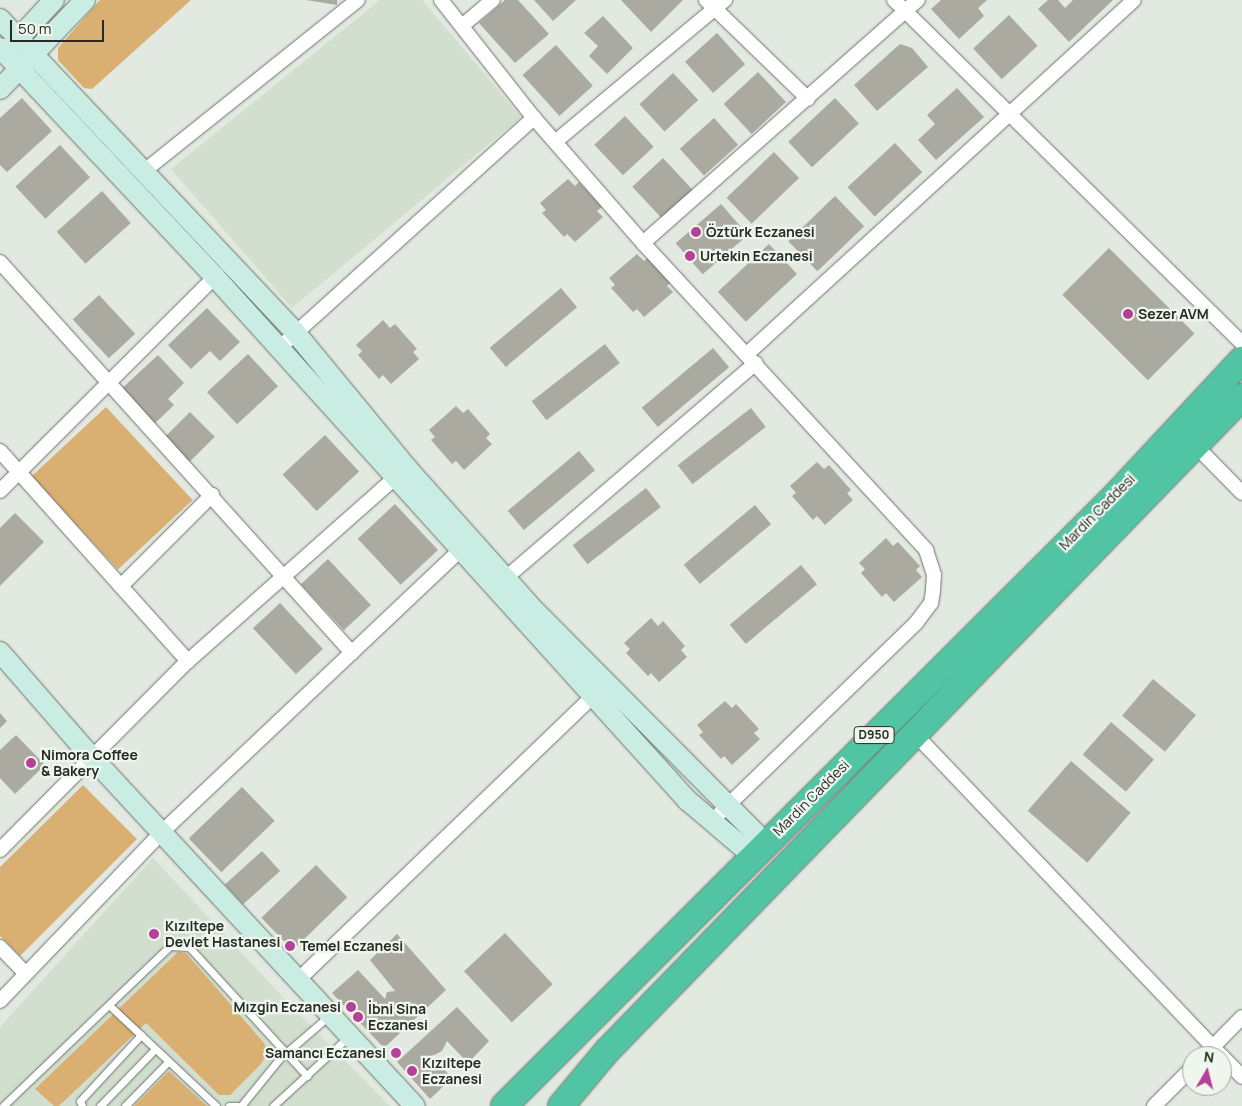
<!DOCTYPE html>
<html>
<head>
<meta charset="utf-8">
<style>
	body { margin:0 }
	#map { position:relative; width:1242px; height:1106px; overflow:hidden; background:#e2e9e0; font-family:Manrope,sans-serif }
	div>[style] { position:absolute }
	.built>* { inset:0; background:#d2dfcf }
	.green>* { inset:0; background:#daaf72; transform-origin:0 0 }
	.building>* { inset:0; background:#aaaaa0; transform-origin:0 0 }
	.roads { filter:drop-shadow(0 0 1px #6d746c) drop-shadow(0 0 1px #6d746c) }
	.lane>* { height:7px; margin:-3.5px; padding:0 3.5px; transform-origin:3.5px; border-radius:3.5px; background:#fff }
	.street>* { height:14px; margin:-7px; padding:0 7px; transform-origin:7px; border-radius:7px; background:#fff }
	.secondary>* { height:20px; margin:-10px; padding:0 10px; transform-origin:10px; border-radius:10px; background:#caede3 }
	.highway>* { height:26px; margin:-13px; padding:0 13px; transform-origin:13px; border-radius:13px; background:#50c4a3 }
	.dots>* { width:14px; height:14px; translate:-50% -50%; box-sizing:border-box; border:2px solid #eff6ed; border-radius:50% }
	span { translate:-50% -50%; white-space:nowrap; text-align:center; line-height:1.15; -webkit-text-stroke:4.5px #eff6ed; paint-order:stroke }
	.shield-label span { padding:1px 4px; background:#eff6ed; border:1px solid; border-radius:4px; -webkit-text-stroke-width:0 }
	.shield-label { font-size:12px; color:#282a27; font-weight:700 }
	.poi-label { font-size:14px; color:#282a27; font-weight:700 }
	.left { translate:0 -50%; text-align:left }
	.right { translate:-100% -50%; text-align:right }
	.street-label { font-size:14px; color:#282a27 }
	.north { position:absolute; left:1182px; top:1046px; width:50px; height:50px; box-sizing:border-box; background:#eff6ed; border:1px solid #9fa49e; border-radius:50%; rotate:8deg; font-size:14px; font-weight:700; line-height:20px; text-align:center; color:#282a27 }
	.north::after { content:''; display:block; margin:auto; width:18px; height:22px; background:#b54097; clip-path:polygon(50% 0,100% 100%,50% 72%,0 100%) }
	.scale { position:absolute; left:10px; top:20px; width:94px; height:22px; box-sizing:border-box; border:2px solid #282a27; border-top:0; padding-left:6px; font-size:15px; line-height:18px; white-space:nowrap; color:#282a27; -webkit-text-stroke:4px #eff6ed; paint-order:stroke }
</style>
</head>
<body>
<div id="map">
	<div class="built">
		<div style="clip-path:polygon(380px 0,422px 0,521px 117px,292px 308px,171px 169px)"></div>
		<div style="clip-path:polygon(153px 858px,294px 1009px,390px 1106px,0 1106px,0 1027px)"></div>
	</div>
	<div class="green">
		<div style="clip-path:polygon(100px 0,191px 0,92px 89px,84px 88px,58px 60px,58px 48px)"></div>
		<div style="left:106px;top:407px;width:127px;height:102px;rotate:47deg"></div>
		<div style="clip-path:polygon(83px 785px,137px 839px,20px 956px,0 936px,0 867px)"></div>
		<div style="clip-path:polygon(178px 952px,186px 953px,264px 1043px,268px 1052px,261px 1064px,230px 1095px,219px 1095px,146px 1023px,59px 1106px,54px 1106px,35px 1089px)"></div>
		<div style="clip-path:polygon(169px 1071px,207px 1106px,134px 1106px)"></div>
	</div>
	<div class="building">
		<div style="clip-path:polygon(306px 0,337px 0,337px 5px)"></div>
		<div style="clip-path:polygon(505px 0,518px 0,549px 34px,515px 63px,479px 23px)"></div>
		<div style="clip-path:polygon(534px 0,576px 0,553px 21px)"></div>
		<div style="clip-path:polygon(621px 0,683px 0,651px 32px)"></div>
		<div style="clip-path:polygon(941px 0,987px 0,978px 8px,984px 16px,959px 39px,931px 9px)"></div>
		<div style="clip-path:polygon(1048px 0,1058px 0,1065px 8px,1073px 0,1113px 0,1069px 42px,1038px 9px)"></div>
		<div style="left:1009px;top:15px;width:42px;height:49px;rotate:47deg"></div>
		<div style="clip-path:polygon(603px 16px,633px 48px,607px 74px,589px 56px,598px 46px,584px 33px)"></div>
		<div style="left:717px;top:33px;width:42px;height:43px;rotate:48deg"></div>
		<div style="clip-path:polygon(900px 44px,912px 48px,928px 67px,877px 111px,854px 85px)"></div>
		<div style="left:556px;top:45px;width:55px;height:45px;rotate:48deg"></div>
		<div style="left:758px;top:72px;width:41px;height:47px;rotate:47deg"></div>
		<div style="left:673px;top:73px;width:37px;height:46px;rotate:47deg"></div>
		<div style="clip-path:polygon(957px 88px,984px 117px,936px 160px,918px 140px,935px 124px,927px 115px)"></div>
		<div style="clip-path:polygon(22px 98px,52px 131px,7px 172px,0 165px,0 118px)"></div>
		<div style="left:835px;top:98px;width:35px;height:64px;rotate:47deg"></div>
		<div style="left:625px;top:116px;width:42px;height:42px;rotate:47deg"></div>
		<div style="left:714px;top:118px;width:36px;height:46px;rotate:48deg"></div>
		<div style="left:895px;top:143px;width:40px;height:65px;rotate:47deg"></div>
		<div style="left:60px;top:145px;width:44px;height:61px;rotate:47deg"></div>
		<div style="left:774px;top:152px;width:36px;height:66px;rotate:46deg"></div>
		<div style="left:663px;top:158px;width:44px;height:42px;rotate:47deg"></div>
		<div style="clip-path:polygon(568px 179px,575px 186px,579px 182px,602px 207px,597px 211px,603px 217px,575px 242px,567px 234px,564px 237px,542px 213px,546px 210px,540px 203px)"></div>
		<div style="left:102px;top:191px;width:43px;height:61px;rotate:48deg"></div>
		<div style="left:835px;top:196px;width:42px;height:65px;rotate:46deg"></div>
		<div style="left:721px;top:204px;width:41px;height:60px;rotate:49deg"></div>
		<div style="left:769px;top:244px;width:41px;height:70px;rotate:47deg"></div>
		<div style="left:1109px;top:248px;width:121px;height:66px;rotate:45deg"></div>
		<div style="clip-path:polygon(637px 254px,644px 261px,649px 257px,671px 282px,667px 286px,673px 292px,644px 317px,637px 309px,633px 312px,611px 288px,615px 285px,609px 278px)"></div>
		<div style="left:561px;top:288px;width:25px;height:93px;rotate:50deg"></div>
		<div style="left:99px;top:295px;width:53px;height:36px;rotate:47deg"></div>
		<div style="clip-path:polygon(207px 308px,240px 342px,220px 361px,210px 351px,191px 369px,168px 345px)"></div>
		<div style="clip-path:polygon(383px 320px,390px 328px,395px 324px,417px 349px,413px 352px,419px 359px,391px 384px,383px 375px,379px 379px,358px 355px,362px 351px,356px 345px)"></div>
		<div style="left:605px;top:344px;width:24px;height:93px;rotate:52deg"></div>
		<div style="left:713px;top:348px;width:25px;height:93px;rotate:50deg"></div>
		<div style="left:248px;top:354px;width:44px;height:56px;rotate:47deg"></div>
		<div style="clip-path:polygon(158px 355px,184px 383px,168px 399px,174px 405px,151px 427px,118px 392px)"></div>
		<div style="clip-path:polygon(456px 406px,463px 413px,468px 409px,490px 434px,486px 438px,492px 444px,464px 470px,456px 461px,452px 464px,431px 440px,435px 437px,429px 430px)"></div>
		<div style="left:751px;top:408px;width:24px;height:93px;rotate:52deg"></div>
		<div style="left:190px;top:412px;width:35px;height:38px;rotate:45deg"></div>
		<div style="left:325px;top:435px;width:50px;height:58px;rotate:47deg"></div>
		<div style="left:579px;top:451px;width:25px;height:93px;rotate:50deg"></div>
		<div style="clip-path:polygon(817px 462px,824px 469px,829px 465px,851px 490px,847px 493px,853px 500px,825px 525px,817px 516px,813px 520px,792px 496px,796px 493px,790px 486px)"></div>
		<div style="left:646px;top:488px;width:24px;height:93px;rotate:52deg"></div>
		<div style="left:395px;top:504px;width:63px;height:51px;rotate:47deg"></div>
		<div style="left:755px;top:505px;width:25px;height:93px;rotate:50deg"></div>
		<div style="clip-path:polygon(15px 513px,44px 542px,0 586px,0 528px)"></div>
		<div style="clip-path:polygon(886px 538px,893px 546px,898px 542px,920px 566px,916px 570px,922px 577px,894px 602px,886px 593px,882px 597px,861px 573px,865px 569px,859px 563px)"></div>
		<div style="left:328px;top:559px;width:63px;height:37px;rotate:47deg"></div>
		<div style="left:801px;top:565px;width:25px;height:93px;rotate:50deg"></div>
		<div style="left:280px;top:603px;width:63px;height:37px;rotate:47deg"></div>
		<div style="clip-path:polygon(651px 618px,658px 626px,663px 621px,685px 646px,681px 650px,687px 657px,659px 682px,651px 673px,648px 676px,626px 653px,630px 649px,624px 643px)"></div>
		<div style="left:1153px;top:679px;width:56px;height:48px;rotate:40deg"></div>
		<div style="clip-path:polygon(725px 701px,732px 708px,736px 704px,759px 729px,754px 733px,760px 739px,732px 765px,724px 756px,721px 759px,699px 735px,703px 732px,697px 725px)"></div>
		<div style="clip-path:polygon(0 713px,7px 721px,0 728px)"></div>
		<div style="left:1111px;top:722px;width:57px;height:43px;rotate:41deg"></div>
		<div style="clip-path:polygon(16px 735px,45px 765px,15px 794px,0 778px,0 750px)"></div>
		<div style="left:1071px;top:761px;width:79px;height:66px;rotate:41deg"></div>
		<div style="left:242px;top:787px;width:47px;height:74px;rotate:46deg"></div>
		<div style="left:262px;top:851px;width:27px;height:50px;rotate:48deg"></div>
		<div style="left:316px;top:865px;width:45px;height:76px;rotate:46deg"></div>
		<div style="left:505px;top:933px;width:70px;height:56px;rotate:47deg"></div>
		<div style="clip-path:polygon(397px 934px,446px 990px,384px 1048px,332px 993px,358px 970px,385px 999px,387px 992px,395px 991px,370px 960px)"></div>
		<div style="clip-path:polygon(457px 1007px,489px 1041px,468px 1063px,447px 1041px,442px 1051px,432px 1056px,452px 1078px,430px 1099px,397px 1062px)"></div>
	</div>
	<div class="roads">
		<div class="lane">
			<div style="left:109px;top:1005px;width:147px;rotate:43.3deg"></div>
			<div style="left:3px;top:1106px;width:231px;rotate:-43.8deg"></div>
			<div style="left:170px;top:946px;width:19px;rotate:3deg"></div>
			<div style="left:189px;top:947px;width:175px;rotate:47.5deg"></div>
			<div style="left:82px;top:1106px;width:5px;rotate:-112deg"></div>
			<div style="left:80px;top:1101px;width:90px;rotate:-47.3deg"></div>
			<div style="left:100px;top:1106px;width:79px;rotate:-46deg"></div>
			<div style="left:125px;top:1106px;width:62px;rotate:-45.7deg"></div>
			<div style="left:229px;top:1106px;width:9px"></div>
			<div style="left:241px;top:1106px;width:62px;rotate:-50.9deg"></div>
			<div style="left:280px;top:1058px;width:66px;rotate:-40.7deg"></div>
			<div style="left:273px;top:1106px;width:102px;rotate:-42.6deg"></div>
		</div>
		<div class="street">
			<div style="left:441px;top:0;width:150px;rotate:51.8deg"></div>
			<div style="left:534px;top:118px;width:166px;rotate:48.9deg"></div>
			<div style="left:643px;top:243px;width:418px;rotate:47.3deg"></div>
			<div style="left:926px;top:550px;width:26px;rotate:72deg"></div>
			<div style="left:934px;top:575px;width:16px;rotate:94deg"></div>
			<div style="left:933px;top:591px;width:12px;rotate:99deg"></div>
			<div style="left:931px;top:603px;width:25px;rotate:127deg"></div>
			<div style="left:916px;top:623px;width:272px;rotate:135.9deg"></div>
			<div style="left:706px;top:0;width:142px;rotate:44.1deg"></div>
			<div style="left:894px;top:0;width:489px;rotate:44.6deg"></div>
			<div style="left:463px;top:25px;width:39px;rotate:-40deg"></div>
			<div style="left:555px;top:142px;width:222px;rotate:-39.9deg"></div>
			<div style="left:143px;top:172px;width:275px;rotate:-38.7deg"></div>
			<div style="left:643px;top:243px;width:367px;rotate:-41.5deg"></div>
			<div style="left:0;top:262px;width:526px;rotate:48deg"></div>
			<div style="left:278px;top:349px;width:345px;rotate:-42.1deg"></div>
			<div style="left:747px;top:354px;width:524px;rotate:-42.45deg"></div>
			<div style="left:1195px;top:445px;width:67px;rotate:45.6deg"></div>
			<div style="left:0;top:451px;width:282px;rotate:48.2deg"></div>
			<div style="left:0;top:491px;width:303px;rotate:-44.9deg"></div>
			<div style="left:507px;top:577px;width:328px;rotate:-40.7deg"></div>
			<div style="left:121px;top:586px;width:129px;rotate:-45deg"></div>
			<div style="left:914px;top:733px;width:446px;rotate:46.4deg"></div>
			<div style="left:0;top:850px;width:267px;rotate:-45.2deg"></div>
			<div style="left:188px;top:661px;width:286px;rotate:-41.5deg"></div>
			<div style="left:0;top:947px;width:37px;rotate:46deg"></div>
			<div style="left:298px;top:980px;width:409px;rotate:-43.9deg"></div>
			<div style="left:0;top:1001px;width:236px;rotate:-46.2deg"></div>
			<div style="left:163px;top:831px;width:407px;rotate:-43.4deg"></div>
			<div style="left:1204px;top:1056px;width:54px;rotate:-45.7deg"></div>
			<div style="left:1222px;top:1056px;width:29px;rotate:46deg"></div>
			<div style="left:1154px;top:1106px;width:54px;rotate:-45deg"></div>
		</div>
		<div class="secondary">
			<div style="left:0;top:19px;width:430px;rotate:46.7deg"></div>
			<div style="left:295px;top:332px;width:176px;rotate:50.5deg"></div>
			<div style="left:407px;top:468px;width:192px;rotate:48.2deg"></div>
			<div style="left:535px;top:611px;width:328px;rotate:45.2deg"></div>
			<div style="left:0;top:48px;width:314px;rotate:46.8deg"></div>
			<div style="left:215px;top:277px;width:704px;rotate:47.93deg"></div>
			<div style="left:687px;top:800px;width:87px;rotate:40.3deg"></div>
			<div style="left:10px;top:48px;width:65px;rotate:-47.5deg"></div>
			<div style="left:0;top:89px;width:123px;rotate:-46.3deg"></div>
			<div style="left:0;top:652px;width:131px;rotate:49deg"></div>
			<div style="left:86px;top:751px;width:484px;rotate:47.2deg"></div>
		</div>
		<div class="highway">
			<div style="left:504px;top:1106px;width:865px;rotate:-44.95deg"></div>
			<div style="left:1116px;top:495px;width:185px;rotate:-47deg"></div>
			<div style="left:561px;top:1106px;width:72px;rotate:-50.1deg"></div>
			<div style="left:607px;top:1051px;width:912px;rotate:-45.84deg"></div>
		</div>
	</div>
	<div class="dots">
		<div style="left:696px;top:232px;background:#b54097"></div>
		<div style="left:690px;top:256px;background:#b54097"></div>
		<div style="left:1128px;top:314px;background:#b54097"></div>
		<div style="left:31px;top:763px;background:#b54097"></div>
		<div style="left:154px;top:934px;background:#b54097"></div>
		<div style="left:290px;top:946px;background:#b54097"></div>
		<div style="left:351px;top:1007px;background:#b54097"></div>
		<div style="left:358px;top:1017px;background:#b54097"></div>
		<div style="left:396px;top:1053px;background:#b54097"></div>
		<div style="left:412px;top:1071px;background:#b54097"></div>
	</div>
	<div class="shield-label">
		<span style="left:874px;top:735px">D950</span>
	</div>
	<div class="poi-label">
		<span class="left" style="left:706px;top:232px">Öztürk Eczanesi</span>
		<span class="left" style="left:700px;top:256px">Urtekin Eczanesi</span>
		<span class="left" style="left:1138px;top:314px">Sezer AVM</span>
		<span class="left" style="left:41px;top:763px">Nimora Coffee<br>&amp; Bakery</span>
		<span class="left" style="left:165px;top:934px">Kızıltepe<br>Devlet Hastanesi</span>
		<span class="left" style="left:300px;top:946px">Temel Eczanesi</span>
		<span class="right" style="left:341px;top:1007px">Mızgin Eczanesi</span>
		<span class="left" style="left:368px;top:1017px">İbni Sina<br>Eczanesi</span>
		<span class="right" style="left:386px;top:1053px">Samancı Eczanesi</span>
		<span class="left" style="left:422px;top:1071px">Kızıltepe<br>Eczanesi</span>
	</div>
	<div class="street-label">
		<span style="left:1097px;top:512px;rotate:-45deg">Mardin Caddesi</span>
		<span style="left:811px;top:798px;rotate:-45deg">Mardin Caddesi</span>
	</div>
	<div class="north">N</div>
	<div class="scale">50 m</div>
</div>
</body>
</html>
